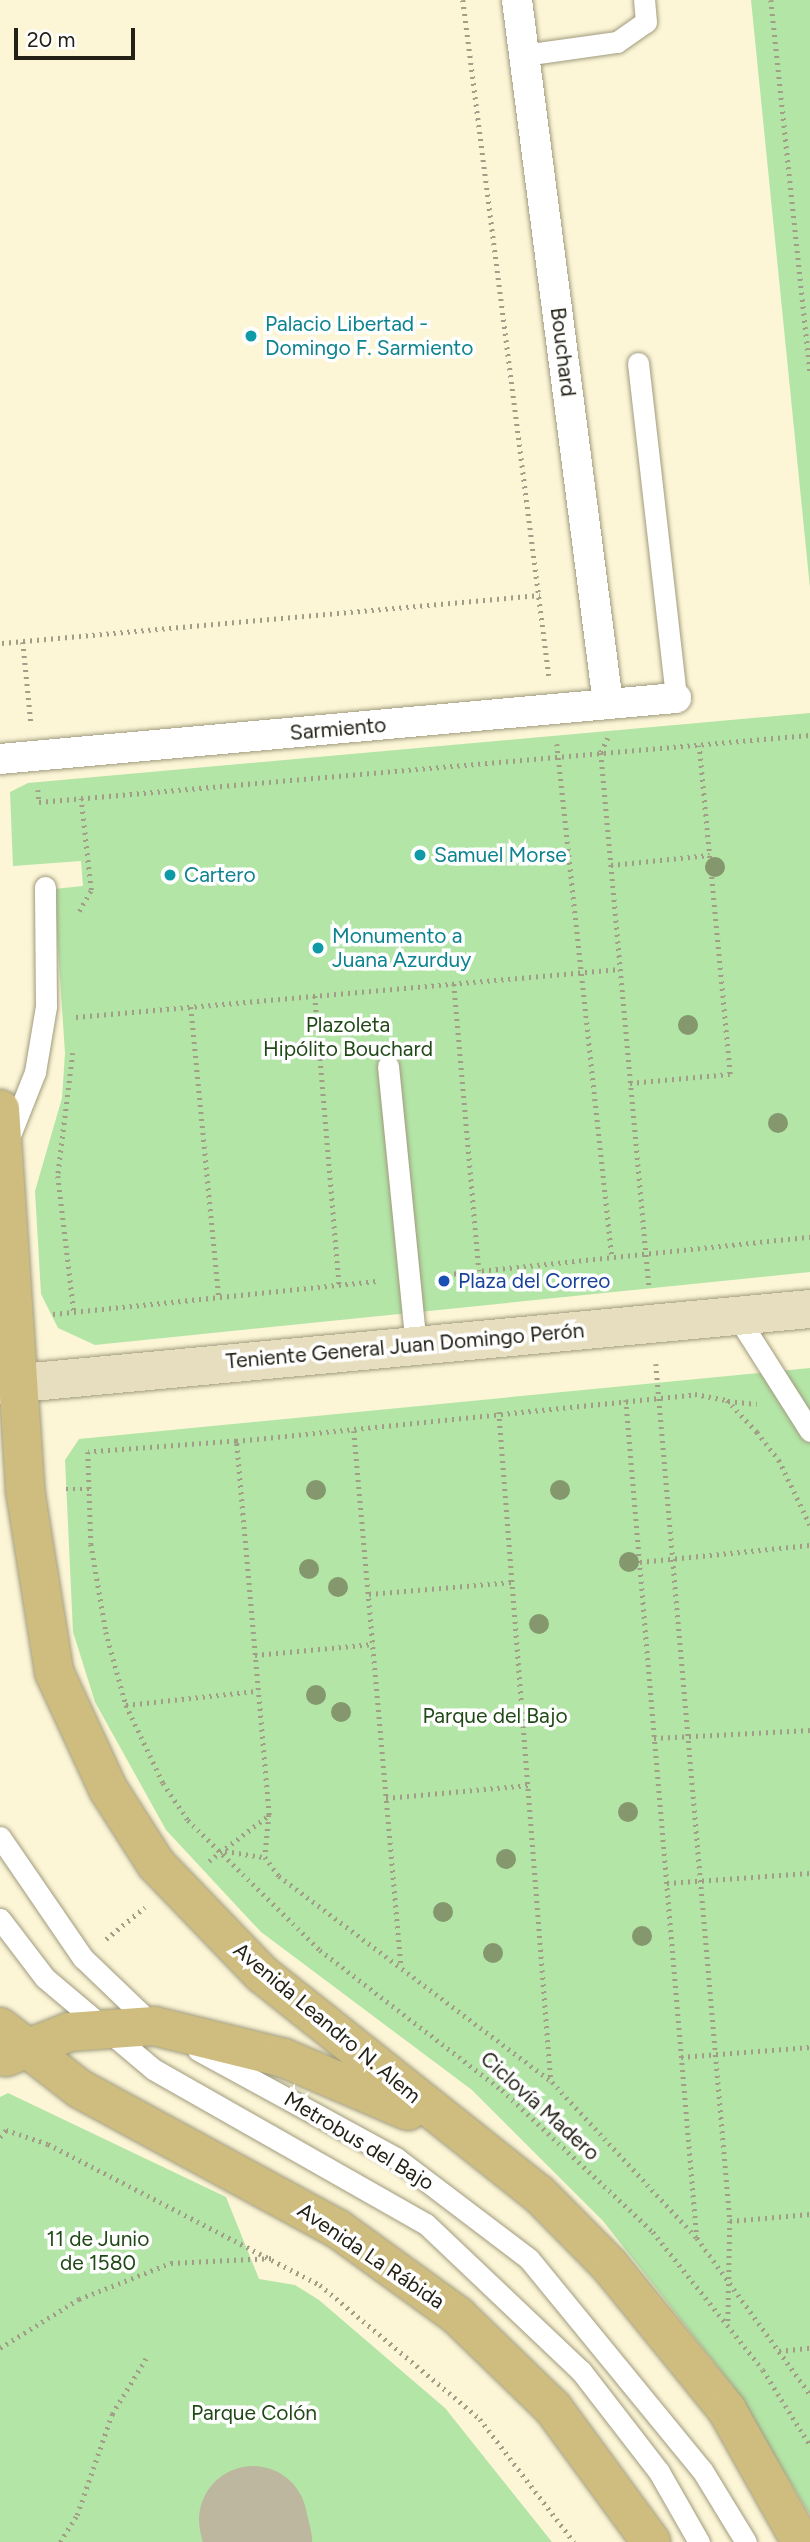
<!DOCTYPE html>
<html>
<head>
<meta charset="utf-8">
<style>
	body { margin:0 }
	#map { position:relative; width:810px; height:2542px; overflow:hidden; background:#fcf6d7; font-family:Figtree,sans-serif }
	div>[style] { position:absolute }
	.green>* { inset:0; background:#b3e5a7 }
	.taxiway>* { height:108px; margin:-54px; padding:0 54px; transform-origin:54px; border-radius:54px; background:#bcb79e }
	.path>* { height:4.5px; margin-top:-2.25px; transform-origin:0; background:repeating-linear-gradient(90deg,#a19d87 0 2px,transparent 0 7px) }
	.roads { filter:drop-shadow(0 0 2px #a19b7e) drop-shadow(0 0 2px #a19b7e) }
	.service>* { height:21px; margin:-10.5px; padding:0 10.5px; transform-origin:10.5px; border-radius:10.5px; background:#fff }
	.pedestrian>* { height:30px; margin:-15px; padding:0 15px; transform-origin:15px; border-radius:15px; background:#fff }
	.secondary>* { height:38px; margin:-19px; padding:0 19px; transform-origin:19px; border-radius:19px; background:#e7debf }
	.primary>* { height:38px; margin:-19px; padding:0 19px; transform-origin:19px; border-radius:19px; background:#cebd7f }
	.trees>* { width:20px; height:20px; margin:-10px; border-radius:50%; background:#84976d }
	.dots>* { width:19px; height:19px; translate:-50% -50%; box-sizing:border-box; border:4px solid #fff; border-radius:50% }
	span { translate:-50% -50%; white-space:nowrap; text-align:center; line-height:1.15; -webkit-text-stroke:7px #fff; paint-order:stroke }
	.culture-label { font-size:21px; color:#0d838f }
	.left { translate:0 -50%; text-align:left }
	.street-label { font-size:21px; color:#232116 }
	.park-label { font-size:21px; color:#214917 }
	.transit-label { font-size:21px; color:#164399 }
	.scale { position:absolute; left:14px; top:28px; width:121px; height:32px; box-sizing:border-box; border:4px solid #232116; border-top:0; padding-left:9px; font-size:21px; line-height:24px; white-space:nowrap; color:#232116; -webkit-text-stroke:5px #fff; paint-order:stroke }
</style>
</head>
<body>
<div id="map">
	<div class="green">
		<div style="clip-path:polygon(751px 0,810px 0,810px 588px)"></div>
		<div style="clip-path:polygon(810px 713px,810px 1272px,95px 1345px,58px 1328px,41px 1294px,35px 1191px,62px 1098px,65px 1053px,54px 889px,83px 886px,81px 861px,13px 866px,10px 792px,28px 783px)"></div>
		<div style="clip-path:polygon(810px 1368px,810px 2515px,733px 2386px,603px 2221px,472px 2090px,261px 1932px,166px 1830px,95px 1702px,73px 1632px,65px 1460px,79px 1439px)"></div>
		<div style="clip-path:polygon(8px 2093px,226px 2197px,259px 2279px,295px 2285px,319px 2300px,445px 2408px,552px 2542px,0 2542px,0 2097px)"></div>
	</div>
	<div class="taxiway">
		<div style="left:253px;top:2520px;width:23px;rotate:77deg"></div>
	</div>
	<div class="path">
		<div style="left:463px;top:0;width:681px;rotate:82.75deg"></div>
		<div style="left:771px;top:0;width:374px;rotate:84deg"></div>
		<div style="left:23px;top:642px;width:80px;rotate:84.3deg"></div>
		<div style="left:2px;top:643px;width:540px;rotate:-5.1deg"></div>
		<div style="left:608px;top:738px;width:17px;rotate:115deg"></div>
		<div style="left:601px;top:753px;width:535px;rotate:84.85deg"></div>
		<div style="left:557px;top:744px;width:516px;rotate:83.88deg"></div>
		<div style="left:38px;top:790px;width:12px;rotate:85deg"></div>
		<div style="left:39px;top:802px;width:774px;rotate:-4.97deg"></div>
		<div style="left:611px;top:865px;width:99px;rotate:-5.8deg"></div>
		<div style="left:79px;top:911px;width:24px;rotate:-60deg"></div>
		<div style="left:91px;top:890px;width:92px;rotate:-96.3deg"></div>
		<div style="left:454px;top:984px;width:288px;rotate:85deg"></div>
		<div style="left:315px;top:996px;width:289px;rotate:85.2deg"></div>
		<div style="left:191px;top:1007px;width:290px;rotate:84.5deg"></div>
		<div style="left:76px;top:1017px;width:546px;rotate:-5.04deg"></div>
		<div style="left:73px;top:1053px;width:124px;rotate:97deg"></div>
		<div style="left:58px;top:1176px;width:137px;rotate:83.3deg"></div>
		<div style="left:630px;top:1083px;width:100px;rotate:-5.1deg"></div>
		<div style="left:730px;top:1074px;width:330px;rotate:-95.4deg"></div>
		<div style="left:440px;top:1275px;width:372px;rotate:-5.9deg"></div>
		<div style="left:53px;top:1314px;width:328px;rotate:-5.8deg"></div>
		<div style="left:656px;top:1364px;width:860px;rotate:85.06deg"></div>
		<div style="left:730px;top:2221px;width:101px;rotate:91.1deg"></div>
		<div style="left:626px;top:1400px;width:841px;rotate:85.16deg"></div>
		<div style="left:728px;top:1401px;width:29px;rotate:6deg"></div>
		<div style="left:499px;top:1412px;width:672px;rotate:85.56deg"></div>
		<div style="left:354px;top:1431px;width:535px;rotate:84.96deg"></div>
		<div style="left:236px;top:1441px;width:148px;rotate:175.7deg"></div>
		<div style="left:88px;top:1452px;width:92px;rotate:88.1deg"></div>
		<div style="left:91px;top:1544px;width:89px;rotate:80.3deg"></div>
		<div style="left:106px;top:1632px;width:76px;rotate:74.7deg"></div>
		<div style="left:126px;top:1705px;width:86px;rotate:64.6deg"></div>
		<div style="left:163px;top:1783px;width:45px;rotate:56deg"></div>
		<div style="left:188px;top:1820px;width:185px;rotate:44.6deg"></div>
		<div style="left:320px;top:1950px;width:230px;rotate:37.6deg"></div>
		<div style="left:502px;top:2090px;width:207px;rotate:43.2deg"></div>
		<div style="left:653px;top:2232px;width:176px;rotate:51.4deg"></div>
		<div style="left:763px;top:2370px;width:89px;rotate:57.9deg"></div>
		<div style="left:66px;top:1489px;width:23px"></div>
		<div style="left:640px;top:1562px;width:171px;rotate:-5.7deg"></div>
		<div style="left:369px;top:1594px;width:144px;rotate:-4.8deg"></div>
		<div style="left:255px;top:1655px;width:119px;rotate:-5.3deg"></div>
		<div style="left:126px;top:1705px;width:133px;rotate:-6.1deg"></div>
		<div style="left:654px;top:1738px;width:156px;rotate:-2.9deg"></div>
		<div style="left:386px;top:1798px;width:143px;rotate:-5.2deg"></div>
		<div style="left:269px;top:1815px;width:42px;rotate:95.4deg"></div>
		<div style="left:265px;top:1857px;width:24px;rotate:54deg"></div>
		<div style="left:279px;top:1876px;width:342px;rotate:37deg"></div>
		<div style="left:552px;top:2082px;width:213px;rotate:47.1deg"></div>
		<div style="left:697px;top:2238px;width:193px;rotate:54.1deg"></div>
		<div style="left:225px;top:1851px;width:39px;rotate:9deg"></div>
		<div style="left:209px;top:1861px;width:76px;rotate:-37.5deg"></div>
		<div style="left:269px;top:1815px;width:375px;rotate:-95deg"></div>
		<div style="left:236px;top:1441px;width:461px;rotate:-5.8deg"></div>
		<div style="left:695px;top:1394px;width:33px;rotate:11deg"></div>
		<div style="left:727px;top:1400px;width:44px;rotate:46.8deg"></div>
		<div style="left:757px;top:1432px;width:36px;rotate:52deg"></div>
		<div style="left:779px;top:1460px;width:72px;rotate:64.5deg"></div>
		<div style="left:667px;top:1883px;width:143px;rotate:-4deg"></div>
		<div style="left:106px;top:1939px;width:50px;rotate:-39.4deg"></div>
		<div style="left:681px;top:2057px;width:129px;rotate:-4.4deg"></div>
		<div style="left:0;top:2137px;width:9px;rotate:-49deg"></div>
		<div style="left:6px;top:2130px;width:44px;rotate:18.4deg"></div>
		<div style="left:48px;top:2144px;width:306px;rotate:27.4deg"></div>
		<div style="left:320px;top:2285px;width:209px;rotate:39.9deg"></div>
		<div style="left:480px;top:2419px;width:155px;rotate:52.6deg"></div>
		<div style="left:730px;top:2221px;width:80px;rotate:-5deg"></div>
		<div style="left:0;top:2348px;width:93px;rotate:-31.8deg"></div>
		<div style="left:79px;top:2299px;width:99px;rotate:-21.4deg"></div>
		<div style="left:171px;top:2263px;width:104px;rotate:-2.8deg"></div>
		<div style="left:779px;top:2351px;width:31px;rotate:-6deg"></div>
		<div style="left:60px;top:2542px;width:32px;rotate:-58deg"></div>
		<div style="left:77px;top:2515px;width:107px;rotate:-70.9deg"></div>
		<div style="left:112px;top:2414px;width:69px;rotate:-58.6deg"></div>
	</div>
	<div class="roads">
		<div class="service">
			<div style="left:524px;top:55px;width:94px;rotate:-8deg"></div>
			<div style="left:617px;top:42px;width:35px;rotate:-35deg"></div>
			<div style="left:646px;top:22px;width:22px;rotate:-95deg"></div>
			<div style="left:638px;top:363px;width:337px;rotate:83.5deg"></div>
			<div style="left:388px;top:1066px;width:280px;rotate:84.3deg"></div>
			<div style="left:8px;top:1140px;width:73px;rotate:-68.3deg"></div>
			<div style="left:35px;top:1072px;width:67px;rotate:-80.5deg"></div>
			<div style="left:46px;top:1006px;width:119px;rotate:-90.5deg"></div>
			<div style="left:737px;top:1316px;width:136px;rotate:57.6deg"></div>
			<div style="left:0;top:1837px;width:147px;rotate:55.6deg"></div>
			<div style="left:83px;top:1958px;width:98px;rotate:43.8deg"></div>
			<div style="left:0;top:1919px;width:74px;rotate:52.7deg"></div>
			<div style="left:45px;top:1978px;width:141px;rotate:40.1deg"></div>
			<div style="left:153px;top:2069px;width:314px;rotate:29.6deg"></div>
			<div style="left:426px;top:2224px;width:214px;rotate:43.5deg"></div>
			<div style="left:581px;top:2371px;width:128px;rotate:52.3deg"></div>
			<div style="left:659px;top:2472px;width:81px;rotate:60.3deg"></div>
			<div style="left:198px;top:2050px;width:226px;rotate:28.6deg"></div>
			<div style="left:396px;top:2158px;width:167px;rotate:37.2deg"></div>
			<div style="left:529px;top:2259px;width:273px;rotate:50.7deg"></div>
			<div style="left:702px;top:2470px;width:84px;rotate:58.6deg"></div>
		</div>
		<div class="pedestrian">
			<div style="left:517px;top:0;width:710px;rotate:82.63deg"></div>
			<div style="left:0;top:759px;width:679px;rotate:-5.16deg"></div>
		</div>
		<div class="secondary">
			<div style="left:0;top:1385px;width:814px;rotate:-5.36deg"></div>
		</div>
		<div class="primary">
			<div style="left:0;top:1109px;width:382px;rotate:86.2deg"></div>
			<div style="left:25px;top:1490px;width:184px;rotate:80.9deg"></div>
			<div style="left:54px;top:1672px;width:129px;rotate:65.2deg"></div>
			<div style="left:108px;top:1789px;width:89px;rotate:57.4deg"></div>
			<div style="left:156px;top:1864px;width:153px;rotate:46.1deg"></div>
			<div style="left:262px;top:1974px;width:354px;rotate:38.5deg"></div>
			<div style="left:539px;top:2194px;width:101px;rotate:45.4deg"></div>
			<div style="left:610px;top:2266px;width:186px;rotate:50.9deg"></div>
			<div style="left:727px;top:2410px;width:151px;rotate:60.7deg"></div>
			<div style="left:0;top:2027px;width:101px;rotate:37.8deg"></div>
			<div style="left:80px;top:2089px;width:294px;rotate:28.5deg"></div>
			<div style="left:338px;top:2229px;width:148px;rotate:35.9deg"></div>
			<div style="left:458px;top:2316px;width:132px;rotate:44.1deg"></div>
			<div style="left:553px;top:2408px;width:166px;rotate:53.8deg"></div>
			<div style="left:6px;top:2057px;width:68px;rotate:-21.6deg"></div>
			<div style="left:69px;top:2032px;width:85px;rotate:-4deg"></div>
			<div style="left:154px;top:2026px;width:134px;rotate:13.8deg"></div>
			<div style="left:284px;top:2058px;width:135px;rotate:23.1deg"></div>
		</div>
	</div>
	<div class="trees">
		<div style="left:715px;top:867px"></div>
		<div style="left:688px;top:1025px"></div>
		<div style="left:778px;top:1123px"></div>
		<div style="left:316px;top:1490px"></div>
		<div style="left:560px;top:1490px"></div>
		<div style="left:629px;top:1562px"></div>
		<div style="left:309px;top:1569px"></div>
		<div style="left:338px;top:1587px"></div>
		<div style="left:539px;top:1624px"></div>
		<div style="left:316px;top:1695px"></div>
		<div style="left:341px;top:1712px"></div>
		<div style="left:628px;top:1812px"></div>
		<div style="left:506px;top:1859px"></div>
		<div style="left:443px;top:1912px"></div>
		<div style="left:642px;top:1936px"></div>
		<div style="left:493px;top:1953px"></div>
	</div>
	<div class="dots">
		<div style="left:251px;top:336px;background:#0f9aa8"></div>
		<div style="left:420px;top:855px;background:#0f9aa8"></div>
		<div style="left:170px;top:875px;background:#0f9aa8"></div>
		<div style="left:318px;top:948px;background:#0f9aa8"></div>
		<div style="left:444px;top:1281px;background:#1a4fb4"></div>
	</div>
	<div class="culture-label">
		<span class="left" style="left:265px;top:336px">Palacio Libertad -<br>Domingo F. Sarmiento</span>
		<span class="left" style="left:434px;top:855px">Samuel Morse</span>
		<span class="left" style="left:184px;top:875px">Cartero</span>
		<span class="left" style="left:332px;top:948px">Monumento a<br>Juana Azurduy</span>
	</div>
	<div class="street-label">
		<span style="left:563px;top:352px;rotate:83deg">Bouchard</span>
		<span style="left:338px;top:729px;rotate:-5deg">Sarmiento</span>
		<span style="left:405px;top:1346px;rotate:-5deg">Teniente General Juan Domingo Perón</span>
		<span style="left:327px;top:2023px;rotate:40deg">Avenida Leandro N. Alem</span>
		<span style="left:540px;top:2106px;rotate:42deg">Ciclovía Madero</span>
		<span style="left:359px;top:2141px;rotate:31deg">Metrobus del Bajo</span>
		<span style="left:371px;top:2256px;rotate:34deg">Avenida La Rábida</span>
	</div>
	<div class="park-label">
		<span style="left:348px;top:1037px">Plazoleta<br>Hipólito Bouchard</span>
		<span style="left:495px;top:1716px">Parque del Bajo</span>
		<span style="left:98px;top:2251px">11 de Junio<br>de 1580</span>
		<span style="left:254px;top:2413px">Parque Colón</span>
	</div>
	<div class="transit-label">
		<span class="left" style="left:458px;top:1281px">Plaza del Correo</span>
	</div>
	<div class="scale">20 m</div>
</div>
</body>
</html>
